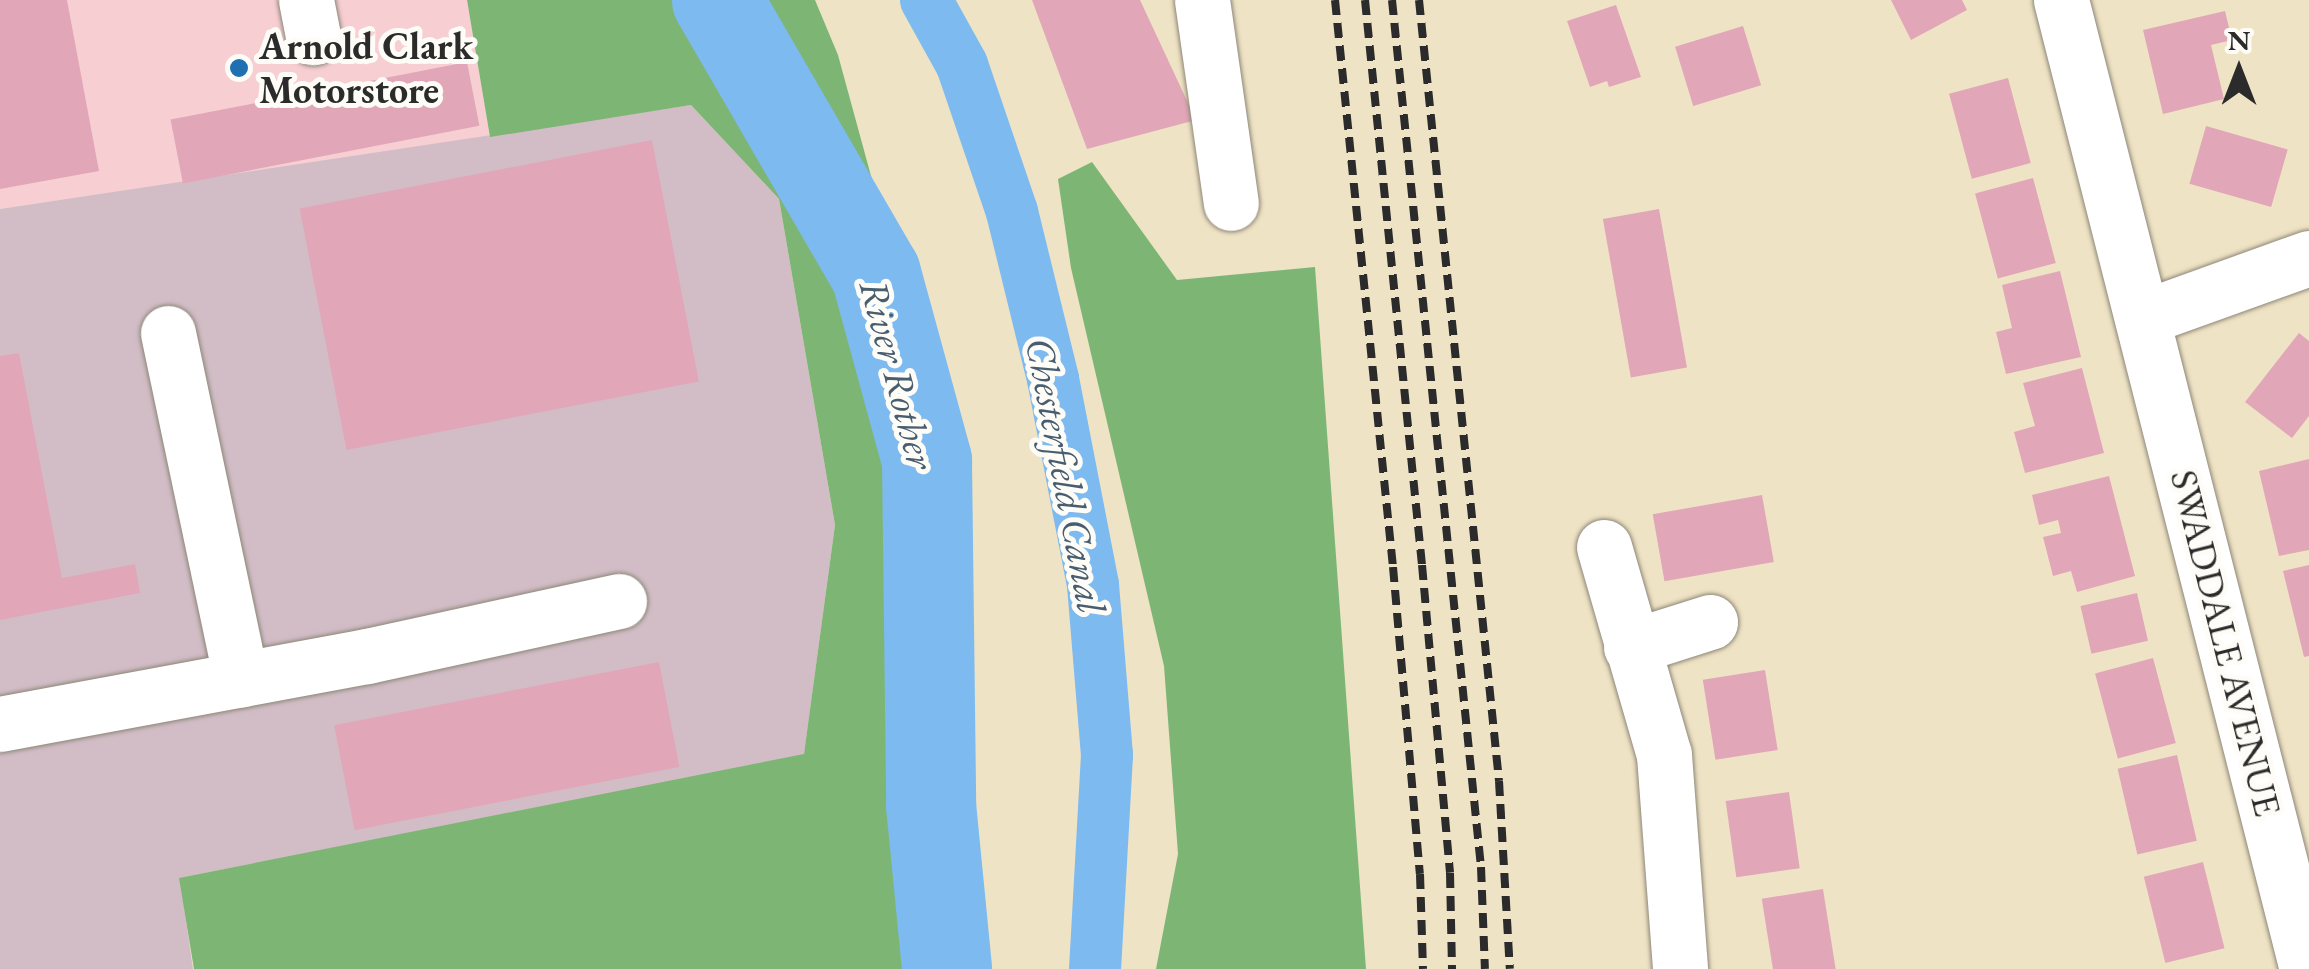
<!DOCTYPE html>
<html>
<head>
<meta charset="utf-8">
<style>
	body { margin:0 }
	#map { position:relative; width:2309px; height:969px; overflow:hidden; background:#efe3c5; font-family:"EB Garamond",serif }
	div>[style] { position:absolute }
	.built>* { inset:0; background:#f7cfd3 }
	.industrial>* { inset:0; background:#d2bdc7 }
	.forest>* { inset:0; background:#7db674 }
	.canal>* { height:52px; margin:-26px; padding:0 26px; transform-origin:26px; border-radius:26px; background:#7dbaf0 }
	.river>* { height:90px; margin:-45px; padding:0 45px; transform-origin:45px; border-radius:45px; background:#7dbaf0 }
	.building>* { inset:0; background:#e1a7b8; transform-origin:0 0 }
	.roads { filter:drop-shadow(0 0 2px #8d8778) drop-shadow(0 0 2px #8d8778) }
	.minor>* { height:55px; margin:-27.5px; padding:0 27.5px; transform-origin:27.5px; border-radius:27.5px; background:#fff }
	.rail>* { height:8px; margin-top:-4px; transform-origin:0; background:repeating-linear-gradient(90deg,#2b2b2b 0 15px,transparent 0 23px) }
	.dots>* { width:28px; height:28px; translate:-50% -50%; box-sizing:border-box; border:5px solid #fdfcf7; border-radius:50% }
	span { translate:-50% -50%; white-space:nowrap; text-align:center; line-height:1.15; -webkit-text-stroke:10px #fdfcf7; paint-order:stroke }
	.poi-label { font-size:38px; color:#2b2b2b; font-weight:700 }
	.left { translate:0 -50%; text-align:left }
	.street-label { font-size:38px; color:#2b2b2b }
	.water-label { font-size:40px; color:#485d70; font-style:italic }
	.north { position:absolute; left:2189px; top:20px; width:100px; height:100px; -webkit-text-stroke:8px #fdfcf7; paint-order:stroke; rotate:0deg; font-size:28px; font-weight:700; line-height:40px; text-align:center; color:#2b2b2b }
	.north::after { content:''; display:block; margin:auto; width:35px; height:45px; background:#2b2b2b; clip-path:polygon(50% 0,100% 100%,50% 72%,0 100%) }
</style>
</head>
<body>
<div id="map">
	<div class="built">
		<div style="clip-path:polygon(0 0,467px 0,490px 137px,0 209px)"></div>
	</div>
	<div class="industrial">
		<div style="clip-path:polygon(691px 105px,779px 199px,835px 525px,804px 755px,180px 878px,193px 969px,0 969px,0 209px)"></div>
	</div>
	<div class="forest">
		<div style="clip-path:polygon(467px 0,815px 0,838px 55px,945px 447px,953px 969px,194px 969px,179px 878px,804px 754px,835px 525px,779px 199px,691px 105px,490px 137px)"></div>
		<div style="clip-path:polygon(1092px 162px,1177px 280px,1315px 267px,1366px 969px,1156px 969px,1178px 854px,1164px 666px,1071px 268px,1058px 179px)"></div>
	</div>
	<div class="canal">
		<div style="left:926px;top:0;width:74px;rotate:61deg"></div>
		<div style="left:962px;top:65px;width:155px;rotate:71.2deg"></div>
		<div style="left:1012px;top:212px;width:172px;rotate:76.2deg"></div>
		<div style="left:1053px;top:379px;width:210px;rotate:79deg"></div>
		<div style="left:1093px;top:585px;width:171px;rotate:85.3deg"></div>
		<div style="left:1107px;top:755px;width:214px;rotate:93.2deg"></div>
	</div>
	<div class="river">
		<div style="left:717px;top:0;width:317px;rotate:59.9deg"></div>
		<div style="left:876px;top:274px;width:194px;rotate:74.7deg"></div>
		<div style="left:927px;top:461px;width:344px;rotate:89.3deg"></div>
		<div style="left:931px;top:805px;width:165px;rotate:84.4deg"></div>
	</div>
	<div class="building">
		<div style="clip-path:polygon(0 0,67px 0,99px 171px,0 189px)"></div>
		<div style="clip-path:polygon(1032px 0,1140px 0,1196px 120px,1087px 149px)"></div>
		<div style="clip-path:polygon(1891px 0,1962px 0,1967px 10px,1911px 40px)"></div>
		<div style="clip-path:polygon(1616px 5px,1641px 77px,1609px 87px,1607px 81px,1590px 87px,1567px 21px)"></div>
		<div style="clip-path:polygon(2225px 11px,2232px 40px,2211px 45px,2224px 99px,2163px 114px,2143px 30px)"></div>
		<div style="left:1743px;top:26px;width:62px;height:71px;rotate:73deg"></div>
		<div style="left:467px;top:62px;width:65px;height:302px;rotate:79deg"></div>
		<div style="left:2008px;top:78px;width:88px;height:61px;rotate:75deg"></div>
		<div style="left:2206px;top:126px;width:85px;height:60px;rotate:16deg"></div>
		<div style="left:652px;top:140px;width:246px;height:359px;rotate:79deg"></div>
		<div style="left:2033px;top:178px;width:88px;height:60px;rotate:75deg"></div>
		<div style="left:1659px;top:209px;width:161px;height:57px;rotate:80deg"></div>
		<div style="clip-path:polygon(2060px 271px,2081px 357px,2006px 374px,1996px 332px,2012px 328px,2002px 285px)"></div>
		<div style="clip-path:polygon(2299px 333px,2309px 341px,2309px 416px,2292px 438px,2245px 402px)"></div>
		<div style="clip-path:polygon(19px 353px,62px 578px,135px 564px,140px 593px,0 620px,0 356px)"></div>
		<div style="clip-path:polygon(2082px 368px,2104px 453px,2025px 473px,2014px 432px,2035px 426px,2023px 383px)"></div>
		<div style="clip-path:polygon(2309px 459px,2309px 550px,2279px 556px,2259px 471px)"></div>
		<div style="clip-path:polygon(2109px 476px,2135px 576px,2077px 592px,2071px 571px,2053px 576px,2043px 537px,2061px 533px,2058px 520px,2039px 525px,2032px 495px)"></div>
		<div style="left:1762px;top:495px;width:68px;height:111px;rotate:80deg"></div>
		<div style="clip-path:polygon(2309px 565px,2309px 656px,2304px 657px,2283px 571px)"></div>
		<div style="left:2137px;top:593px;width:49px;height:58px;rotate:77deg"></div>
		<div style="left:2153px;top:658px;width:88px;height:60px;rotate:75deg"></div>
		<div style="left:659px;top:662px;width:107px;height:331px;rotate:79deg"></div>
		<div style="left:1765px;top:670px;width:81px;height:63px;rotate:81deg"></div>
		<div style="left:2177px;top:755px;width:88px;height:61px;rotate:77deg"></div>
		<div style="left:1789px;top:792px;width:77px;height:64px;rotate:82deg"></div>
		<div style="left:2203px;top:862px;width:89px;height:61px;rotate:76deg"></div>
		<div style="left:1823px;top:889px;width:81px;height:62px;rotate:81deg"></div>
	</div>
	<div class="roads">
		<div class="minor">
			<div style="left:306px;top:0;width:38px;rotate:79deg"></div>
			<div style="left:1202px;top:0;width:205px;rotate:81.9deg"></div>
			<div style="left:2061px;top:0;width:1000px;rotate:75.76deg"></div>
			<div style="left:2142px;top:318px;width:177px;rotate:-19.8deg"></div>
			<div style="left:168px;top:333px;width:354px;rotate:78.1deg"></div>
			<div style="left:1604px;top:547px;width:216px;rotate:73.9deg"></div>
			<div style="left:1664px;top:755px;width:215px;rotate:85.7deg"></div>
			<div style="left:1631px;top:647px;width:83px;rotate:-17.6deg"></div>
			<div style="left:0;top:724px;width:373px;rotate:-10.5deg"></div>
			<div style="left:367px;top:656px;width:258px;rotate:-12.3deg"></div>
		</div>
	</div>
	<div class="rail">
		<div style="left:1335px;top:0;width:570px;rotate:84.16deg"></div>
		<div style="left:1393px;top:567px;width:308px;rotate:85deg"></div>
		<div style="left:1420px;top:874px;width:95px;rotate:88.2deg"></div>
		<div style="left:1365px;top:0;width:568px;rotate:84.24deg"></div>
		<div style="left:1422px;top:565px;width:309px;rotate:84.8deg"></div>
		<div style="left:1450px;top:873px;width:96px;rotate:88.8deg"></div>
		<div style="left:1392px;top:0;width:872px;rotate:84.14deg"></div>
		<div style="left:1481px;top:867px;width:102px;rotate:87.8deg"></div>
		<div style="left:1419px;top:0;width:785px;rotate:84.15deg"></div>
		<div style="left:1499px;top:781px;width:188px;rotate:86.7deg"></div>
	</div>
	<div class="dots">
		<div style="left:239px;top:68px;background:#1f6fb2"></div>
	</div>
	<div class="poi-label">
		<span class="left" style="left:259px;top:68px">Arnold Clark<br>Motorstore</span>
	</div>
	<div class="street-label">
		<span style="left:2226px;top:643px;rotate:76deg">SWADDALE AVENUE</span>
	</div>
	<div class="water-label">
		<span style="left:898px;top:374px;rotate:75deg">River Rother</span>
		<span style="left:1066px;top:475px;rotate:79deg">Chesterfield Canal</span>
	</div>
	<div class="north">N</div>
</div>
</body>
</html>
